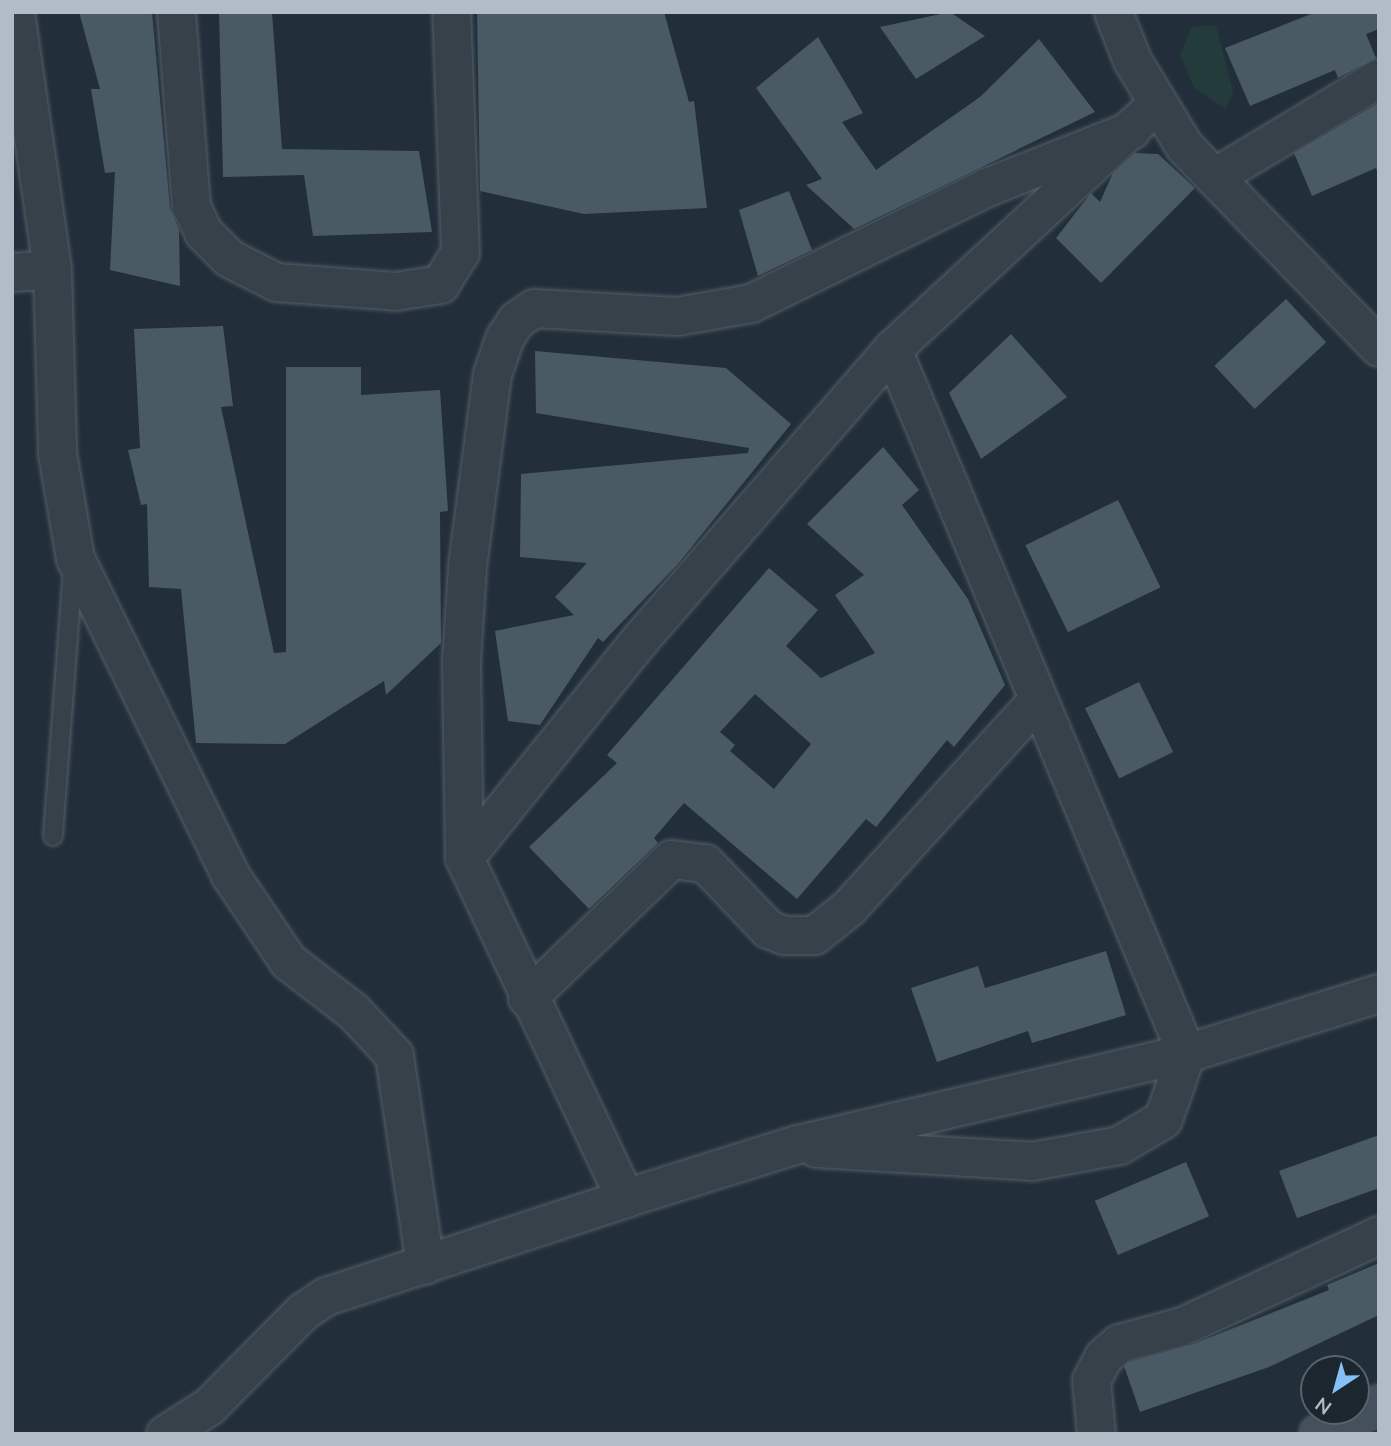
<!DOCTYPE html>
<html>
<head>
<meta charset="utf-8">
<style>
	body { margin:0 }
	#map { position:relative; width:1391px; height:1446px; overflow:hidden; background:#222f3a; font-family:"Nunito Sans",sans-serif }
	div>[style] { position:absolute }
	.green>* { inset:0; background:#243b3b }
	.building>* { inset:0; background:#4a5a65; transform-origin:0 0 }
	.roads { filter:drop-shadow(0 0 2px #545f68) drop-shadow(0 0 2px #545f68) }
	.lane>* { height:18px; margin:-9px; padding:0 9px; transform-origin:9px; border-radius:9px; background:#36414a }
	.street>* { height:37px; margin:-18.5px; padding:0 18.5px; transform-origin:18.5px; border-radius:18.5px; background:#36414a }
	.secondary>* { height:38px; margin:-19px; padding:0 19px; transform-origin:19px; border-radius:19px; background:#44515d }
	span { translate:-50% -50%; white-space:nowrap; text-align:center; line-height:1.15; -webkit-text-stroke:5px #1b262f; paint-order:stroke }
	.frame { position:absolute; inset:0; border:14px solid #b1bcc6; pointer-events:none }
	.north { position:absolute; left:1300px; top:1355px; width:70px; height:70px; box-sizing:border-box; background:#1b262f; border:2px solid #57626b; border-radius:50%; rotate:216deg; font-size:19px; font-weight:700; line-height:28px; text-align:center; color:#b1bcc6 }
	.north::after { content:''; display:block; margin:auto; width:24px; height:32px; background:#85c0f7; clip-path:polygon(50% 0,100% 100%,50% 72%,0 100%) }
</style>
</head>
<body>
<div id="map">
	<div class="green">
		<div style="clip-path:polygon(1216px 25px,1233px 92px,1226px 109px,1194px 88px,1180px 56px,1191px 27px)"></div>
	</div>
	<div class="building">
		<div style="clip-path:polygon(79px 12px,152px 12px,170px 208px,179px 230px,180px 286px,110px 270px,115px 172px,105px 173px,91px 89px,100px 89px)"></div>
		<div style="clip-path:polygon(219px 12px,272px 12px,282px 149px,419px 151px,432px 232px,313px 236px,304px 175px,223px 177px)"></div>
		<div style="clip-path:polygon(477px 12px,664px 12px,689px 102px,694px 101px,707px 208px,584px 214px,480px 191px)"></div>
		<div style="clip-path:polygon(950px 12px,985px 36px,916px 79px,880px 27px)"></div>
		<div style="clip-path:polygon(1316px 12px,1379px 12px,1379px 29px,1366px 34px,1376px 58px,1338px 78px,1335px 70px,1250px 106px,1225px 48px)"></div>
		<div style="clip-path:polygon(818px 37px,863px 113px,842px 122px,876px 170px,980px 97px,1039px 39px,1095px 112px,854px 229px,806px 185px,822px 179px,756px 88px)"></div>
		<div style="clip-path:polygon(1379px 103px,1378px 174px,1376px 168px,1312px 196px,1294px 153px)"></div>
		<div style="clip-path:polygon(1135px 153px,1158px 154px,1195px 188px,1101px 283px,1056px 238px,1091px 193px,1100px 202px,1113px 173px)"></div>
		<div style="clip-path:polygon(789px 191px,812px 250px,758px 276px,739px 210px)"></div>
		<div style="left:1286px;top:299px;width:59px;height:98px;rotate:47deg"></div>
		<div style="clip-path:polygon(223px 326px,233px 406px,221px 407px,274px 653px,286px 652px,286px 367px,361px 367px,361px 395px,440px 390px,448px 511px,440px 512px,441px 643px,386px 695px,384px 681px,285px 744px,196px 743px,181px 589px,149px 587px,147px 504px,141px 505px,128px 450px,140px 448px,134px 329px)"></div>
		<div style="clip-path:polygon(1011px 334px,1067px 397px,981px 459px,949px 393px)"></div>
		<div style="clip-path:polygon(535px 351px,726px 368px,791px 424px,677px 565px,603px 642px,598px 638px,540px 725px,508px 721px,495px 631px,574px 615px,555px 597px,587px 563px,520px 557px,521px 474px,748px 453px,749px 448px,536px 413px)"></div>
		<div style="clip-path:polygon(evenodd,883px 447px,919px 490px,902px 505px,968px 599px,1005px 685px,954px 747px,947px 740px,876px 827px,866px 819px,797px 899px,684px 803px,654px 838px,658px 843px,589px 909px,529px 847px,617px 763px,607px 755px,769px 568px,818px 610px,786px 646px,821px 678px,875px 653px,835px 595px,864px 575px,807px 524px,883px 447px,755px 694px,811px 744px,774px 789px,730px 751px,735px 745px,720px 732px,755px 694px)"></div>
		<div style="left:1118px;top:500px;width:97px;height:103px;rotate:64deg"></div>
		<div style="left:1139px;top:682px;width:78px;height:60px;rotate:64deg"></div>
		<div style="clip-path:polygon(1106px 951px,1126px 1015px,1032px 1043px,1028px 1031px,937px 1062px,911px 988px,978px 966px,985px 988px)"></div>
		<div style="clip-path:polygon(1379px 1135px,1379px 1188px,1297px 1218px,1279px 1171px)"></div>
		<div style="left:1186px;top:1162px;width:59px;height:99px;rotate:67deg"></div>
		<div style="clip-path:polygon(1379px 1263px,1379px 1315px,1269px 1367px,1140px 1412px,1124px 1366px,1129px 1362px,1191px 1345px,1329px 1290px,1327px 1285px)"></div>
	</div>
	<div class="roads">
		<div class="lane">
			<div style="left:53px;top:836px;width:265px;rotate:-85.7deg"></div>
		</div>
		<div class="street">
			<div style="left:15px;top:12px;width:260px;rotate:81.8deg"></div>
			<div style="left:52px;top:269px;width:184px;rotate:88.4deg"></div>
			<div style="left:57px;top:453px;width:107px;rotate:80.3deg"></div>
			<div style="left:75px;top:558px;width:353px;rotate:63.9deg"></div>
			<div style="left:230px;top:875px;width:104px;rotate:56deg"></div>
			<div style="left:288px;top:961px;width:82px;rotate:37.6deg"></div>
			<div style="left:353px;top:1011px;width:60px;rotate:47deg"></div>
			<div style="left:394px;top:1055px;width:212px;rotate:81.6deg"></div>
			<div style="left:176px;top:12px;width:195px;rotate:85.6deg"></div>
			<div style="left:191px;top:206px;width:29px;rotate:65deg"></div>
			<div style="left:203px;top:232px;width:37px;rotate:45deg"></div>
			<div style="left:229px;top:258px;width:53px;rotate:27.1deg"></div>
			<div style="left:276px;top:282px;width:119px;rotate:4.3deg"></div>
			<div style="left:395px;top:291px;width:46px;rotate:-8.8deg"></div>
			<div style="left:440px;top:284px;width:38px;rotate:-58deg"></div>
			<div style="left:460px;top:252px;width:240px;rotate:-92.1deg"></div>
			<div style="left:1113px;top:12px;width:52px;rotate:68.4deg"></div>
			<div style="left:1132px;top:60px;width:100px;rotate:58.8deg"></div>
			<div style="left:1184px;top:146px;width:280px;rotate:45.9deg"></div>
			<div style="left:1214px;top:177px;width:192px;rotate:-31deg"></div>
			<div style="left:12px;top:272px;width:40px;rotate:-4.3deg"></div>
			<div style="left:892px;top:349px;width:763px;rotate:67.33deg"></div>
			<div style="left:1186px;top:1053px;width:400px;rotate:166.8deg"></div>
			<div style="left:797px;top:1144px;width:180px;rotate:162.6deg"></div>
			<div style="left:625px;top:1198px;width:376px;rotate:-115.3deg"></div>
			<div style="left:464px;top:858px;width:198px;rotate:-90.9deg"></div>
			<div style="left:461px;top:660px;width:94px;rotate:-86.3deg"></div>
			<div style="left:467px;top:566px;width:194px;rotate:-82.6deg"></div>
			<div style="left:492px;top:374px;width:39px;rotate:-71deg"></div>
			<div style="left:505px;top:337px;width:20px;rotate:-57deg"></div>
			<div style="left:516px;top:320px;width:22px;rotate:-34deg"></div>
			<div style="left:534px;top:308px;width:143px;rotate:3.2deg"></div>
			<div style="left:677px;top:316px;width:75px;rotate:-10deg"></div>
			<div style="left:751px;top:303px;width:263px;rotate:-26.2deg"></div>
			<div style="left:987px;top:187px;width:155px;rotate:-21.6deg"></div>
			<div style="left:464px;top:858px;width:282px;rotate:-51.2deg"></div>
			<div style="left:641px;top:638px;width:383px;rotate:-49deg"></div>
			<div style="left:892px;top:349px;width:361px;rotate:-42.8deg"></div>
			<div style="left:527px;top:998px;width:200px;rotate:-44deg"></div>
			<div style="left:671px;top:859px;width:34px;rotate:7deg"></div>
			<div style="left:705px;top:863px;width:91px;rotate:46.3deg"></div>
			<div style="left:768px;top:929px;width:17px;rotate:21deg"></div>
			<div style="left:784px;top:935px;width:30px"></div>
			<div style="left:814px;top:935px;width:43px;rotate:-38.5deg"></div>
			<div style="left:848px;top:908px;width:282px;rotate:-47.7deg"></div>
			<div style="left:816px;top:1148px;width:216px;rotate:3.4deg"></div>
			<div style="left:1032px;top:1161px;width:88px;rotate:-10.4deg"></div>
			<div style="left:1119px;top:1145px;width:51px;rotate:-30.6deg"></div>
			<div style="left:1163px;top:1119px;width:70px;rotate:-70.8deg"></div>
			<div style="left:1186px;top:1053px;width:202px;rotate:-17.3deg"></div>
			<div style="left:165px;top:1434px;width:52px;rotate:-32.5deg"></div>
			<div style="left:209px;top:1406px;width:132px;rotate:-45.3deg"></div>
			<div style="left:302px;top:1312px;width:29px;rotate:-34deg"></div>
			<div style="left:326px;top:1296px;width:315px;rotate:-18.1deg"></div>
			<div style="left:1096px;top:1434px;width:54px;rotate:-95.3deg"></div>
			<div style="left:1091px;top:1380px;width:26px;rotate:-62deg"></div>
			<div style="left:1103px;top:1357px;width:21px;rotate:-41deg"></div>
			<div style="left:1119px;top:1343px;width:65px;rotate:-15.1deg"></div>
			<div style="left:1182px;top:1326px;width:217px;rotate:-24.8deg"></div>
		</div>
		<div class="secondary">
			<div style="left:1319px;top:1434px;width:67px;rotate:-25.8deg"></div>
		</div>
	</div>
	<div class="frame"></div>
	<div class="north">N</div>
</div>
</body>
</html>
